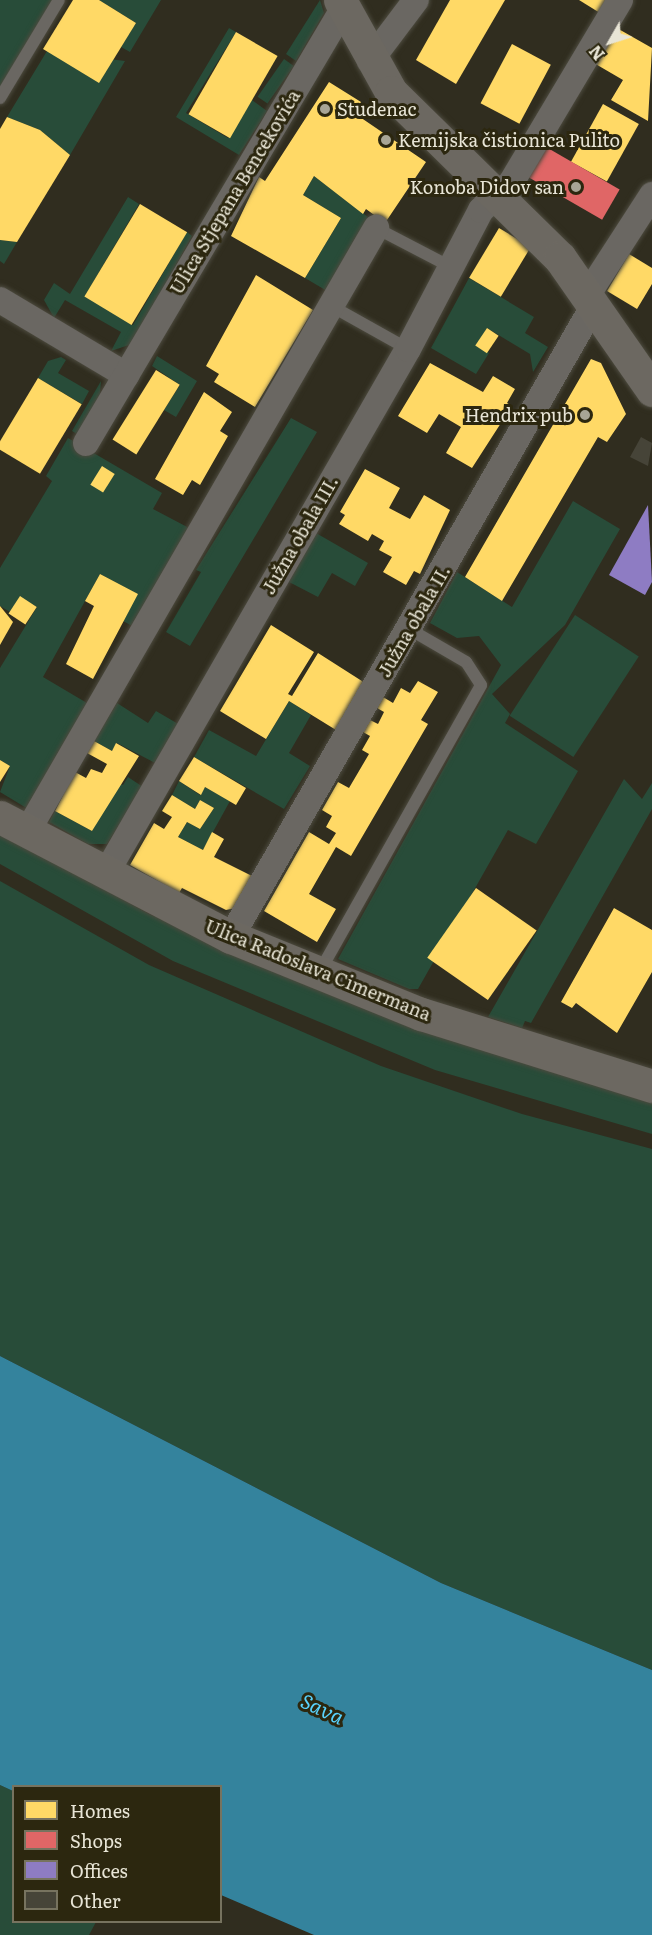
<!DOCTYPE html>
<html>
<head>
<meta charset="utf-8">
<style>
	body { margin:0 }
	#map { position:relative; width:652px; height:1935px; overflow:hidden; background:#302d1f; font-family:Literata,serif }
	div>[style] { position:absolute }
	.green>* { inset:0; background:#284c39; transform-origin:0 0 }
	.water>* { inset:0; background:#34839d }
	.homes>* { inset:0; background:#ffd966; transform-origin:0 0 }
	.shops>* { inset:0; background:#e06666; transform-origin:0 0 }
	.offices>* { inset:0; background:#8e7cc3 }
	.building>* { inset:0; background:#464438 }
	.roads { filter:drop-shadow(0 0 2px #4c4a3e) drop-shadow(0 0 2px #4c4a3e) }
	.lane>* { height:12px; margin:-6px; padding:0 6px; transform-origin:6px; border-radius:6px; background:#6a6762 }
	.street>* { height:26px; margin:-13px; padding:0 13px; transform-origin:13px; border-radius:13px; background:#6a6762 }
	.secondary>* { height:33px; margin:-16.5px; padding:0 16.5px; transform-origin:16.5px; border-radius:16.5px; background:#6c6861 }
	.dots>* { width:16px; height:16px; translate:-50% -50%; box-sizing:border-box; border:3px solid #2c270f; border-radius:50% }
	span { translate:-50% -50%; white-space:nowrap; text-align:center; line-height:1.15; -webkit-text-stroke:6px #2c270f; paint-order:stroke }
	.poi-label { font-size:18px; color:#e8e5d6 }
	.left { translate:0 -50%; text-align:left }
	.right { translate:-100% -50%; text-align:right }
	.street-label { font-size:18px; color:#e8e5d6 }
	.water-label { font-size:20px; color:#59d3fd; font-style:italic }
	.legend { position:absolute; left:12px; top:1785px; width:210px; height:138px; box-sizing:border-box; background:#2c270f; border:2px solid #77735f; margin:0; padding:8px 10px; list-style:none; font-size:18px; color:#e8e5d6 }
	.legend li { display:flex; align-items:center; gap:12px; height:30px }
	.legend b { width:30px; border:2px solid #77735f }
	.north { position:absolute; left:580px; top:12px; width:60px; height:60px; -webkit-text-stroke:4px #2c270f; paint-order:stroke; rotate:231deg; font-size:16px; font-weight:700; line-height:24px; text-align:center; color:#e8e5d6 }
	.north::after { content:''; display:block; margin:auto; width:21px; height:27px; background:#e8e5d6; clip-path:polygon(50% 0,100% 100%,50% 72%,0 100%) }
</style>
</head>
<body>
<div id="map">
	<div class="green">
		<div style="clip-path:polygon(0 0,52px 0,0 88px)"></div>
		<div style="clip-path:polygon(99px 0,161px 0,130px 52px,121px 47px,136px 23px)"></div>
		<div style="clip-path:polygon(320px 0,324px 13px,296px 61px,286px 54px)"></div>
		<div style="clip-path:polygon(229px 28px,236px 32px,186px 113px,228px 138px,252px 100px,267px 111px,239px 155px,176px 117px)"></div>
		<div style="clip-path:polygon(47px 51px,125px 61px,70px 155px,40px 130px,7px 117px)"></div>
		<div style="left:284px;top:59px;width:12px;height:46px;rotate:35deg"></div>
		<div style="clip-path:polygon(314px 176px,368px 217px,327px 291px,305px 278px,341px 218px,303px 195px)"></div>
		<div style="clip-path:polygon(128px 197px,139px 204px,85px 296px,133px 325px,187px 232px,192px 236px,137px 335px,129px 345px,111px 351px,121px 332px,65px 300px,54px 318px,44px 300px,54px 283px,70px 294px)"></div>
		<div style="clip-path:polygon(0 240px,17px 242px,4px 264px,0 261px)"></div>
		<div style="clip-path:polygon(469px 278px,534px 317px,525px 333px,548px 347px,533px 372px,530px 354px,487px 328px,477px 346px,489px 353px,476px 374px,431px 348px)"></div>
		<div style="clip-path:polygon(157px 356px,197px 381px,176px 417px,164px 410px,180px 385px,152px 366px)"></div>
		<div style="clip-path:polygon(61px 357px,66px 360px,58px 373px,89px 391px,82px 404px,38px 378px,48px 361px)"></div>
		<div style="clip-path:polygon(101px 381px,100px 394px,77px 434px,72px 431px)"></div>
		<div style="clip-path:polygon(291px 418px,317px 432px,190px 646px,166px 632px,201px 572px,196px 570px)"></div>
		<div style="clip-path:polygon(68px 438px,162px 493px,153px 509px,191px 529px,134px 627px,123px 621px,137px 594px,100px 574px,43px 677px,92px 706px,28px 809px,0 792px,10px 766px,0 760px,0 668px,37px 607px,20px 597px,10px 612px,0 606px,0 568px,52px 481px,46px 476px)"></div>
		<div style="clip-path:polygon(573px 501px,620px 529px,565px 625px,492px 694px,510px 714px,505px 723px,578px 771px,536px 844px,508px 830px,418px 989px,409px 989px,338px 959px,501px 665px,479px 636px,457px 638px,430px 623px,457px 572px,512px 607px)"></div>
		<div style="clip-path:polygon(316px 533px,368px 563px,355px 586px,332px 573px,318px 597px,289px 582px)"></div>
		<div style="left:575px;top:615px;width:76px;height:120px;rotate:33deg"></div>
		<div style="clip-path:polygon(289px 701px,311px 715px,289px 753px,310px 766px,284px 809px,194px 757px,209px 730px,256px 756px)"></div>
		<div style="clip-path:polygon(117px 703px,148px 723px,156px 711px,180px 725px,157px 764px,117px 743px,112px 751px,94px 741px)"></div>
		<div style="clip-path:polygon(128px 777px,143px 787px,107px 844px,88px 844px,49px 822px,55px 811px,92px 831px,118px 783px,123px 785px)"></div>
		<div style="clip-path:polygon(624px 779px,642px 799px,652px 783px,652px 809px,531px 1023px,525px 1021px,522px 1028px,488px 1017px)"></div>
		<div style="clip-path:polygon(179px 781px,200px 795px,205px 787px,230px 801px,203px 850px,178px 837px,187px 822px,200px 829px,214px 808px,200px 800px,195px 809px,172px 795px)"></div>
		<div style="clip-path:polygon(0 832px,149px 914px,335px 997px,652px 1100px,652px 1134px,435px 1070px,173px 961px,0 864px)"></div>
		<div style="clip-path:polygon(0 881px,149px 965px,381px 1066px,522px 1114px,652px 1149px,652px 1670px,441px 1583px,0 1356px)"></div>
		<div style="clip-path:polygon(0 1785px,13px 1791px,14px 1922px,96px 1922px,89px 1935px,0 1935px)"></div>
	</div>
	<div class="water">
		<div style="clip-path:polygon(0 1356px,441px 1583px,652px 1670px,652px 1935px,314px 1935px,221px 1895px,220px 1786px,14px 1786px,13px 1791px,0 1785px)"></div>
	</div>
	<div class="homes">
		<div style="clip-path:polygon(73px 0,99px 0,136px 23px,99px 83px,43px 49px)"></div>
		<div style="clip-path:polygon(450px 0,505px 0,456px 84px,416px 60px)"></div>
		<div style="clip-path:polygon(579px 0,608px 0,600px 13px)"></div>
		<div style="clip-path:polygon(608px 23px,652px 48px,648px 121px,611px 100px,623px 80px,587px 59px)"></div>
		<div style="left:236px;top:32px;width:48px;height:95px;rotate:30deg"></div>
		<div style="left:512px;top:44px;width:44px;height:67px;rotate:28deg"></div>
		<div style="clip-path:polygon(329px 82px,361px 102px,354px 113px,426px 162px,385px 223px,366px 209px,363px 214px,314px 176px,303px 195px,341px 218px,305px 278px,231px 236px,259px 177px,265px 181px)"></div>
		<div style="left:603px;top:104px;width:41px;height:66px;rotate:29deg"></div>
		<div style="clip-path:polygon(7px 117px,40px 130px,70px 155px,17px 242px,0 240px,0 129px)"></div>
		<div style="left:140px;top:204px;width:55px;height:108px;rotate:31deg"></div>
		<div style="left:499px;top:228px;width:37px;height:58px;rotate:31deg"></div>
		<div style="clip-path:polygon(629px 254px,652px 268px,652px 284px,637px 309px,607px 291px)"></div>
		<div style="clip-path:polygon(256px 275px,313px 310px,255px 407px,214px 382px,219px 374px,206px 366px)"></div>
		<div style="left:487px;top:328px;width:14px;height:21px;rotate:34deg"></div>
		<div style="clip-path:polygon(591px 359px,601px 363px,626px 414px,607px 442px,598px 437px,502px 601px,465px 577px)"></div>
		<div style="clip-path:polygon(430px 363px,483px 392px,493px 376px,515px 389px,507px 403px,512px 406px,472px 468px,446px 453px,461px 427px,439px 414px,427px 433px,398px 416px)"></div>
		<div style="left:156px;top:370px;width:28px;height:82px;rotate:32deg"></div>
		<div style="left:38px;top:378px;width:51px;height:81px;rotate:31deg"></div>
		<div style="clip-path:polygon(204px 392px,232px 412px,220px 431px,228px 436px,200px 485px,192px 480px,183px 495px,155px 479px)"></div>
		<div style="left:102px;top:466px;width:15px;height:22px;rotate:32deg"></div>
		<div style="clip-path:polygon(365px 469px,400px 488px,389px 508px,410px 519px,424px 495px,450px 510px,420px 574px,414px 571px,406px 585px,383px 572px,392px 557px,379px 550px,384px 541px,372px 534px,368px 541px,339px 524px,345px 515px,340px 512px)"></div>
		<div style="clip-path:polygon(100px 574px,138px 594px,93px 679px,66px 664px,94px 606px,85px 601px)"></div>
		<div style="left:20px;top:596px;width:20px;height:21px;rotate:33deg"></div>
		<div style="clip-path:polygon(0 606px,13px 622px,0 645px)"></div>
		<div style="clip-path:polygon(271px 625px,314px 652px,288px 694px,292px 696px,318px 653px,365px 683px,336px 730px,289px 701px,266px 739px,220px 711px)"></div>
		<div style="clip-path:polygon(418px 681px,438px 692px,421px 720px,428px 724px,351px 856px,336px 847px,309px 894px,336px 909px,317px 942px,264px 911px,309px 832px,329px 844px,336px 833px,326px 827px,332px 816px,322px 810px,338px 782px,349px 788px,369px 754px,362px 750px,370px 736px,363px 732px,370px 720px,378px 724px,384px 712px,377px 708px,383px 697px,393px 703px,401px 688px,410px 693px)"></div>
		<div style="clip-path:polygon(94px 741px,112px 751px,116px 743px,139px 756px,92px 831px,55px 811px,75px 772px,86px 778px,91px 769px,102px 773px,107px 764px,87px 753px)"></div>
		<div style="clip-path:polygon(194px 757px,246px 788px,236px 805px,205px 787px,201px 795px,179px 781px)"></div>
		<div style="clip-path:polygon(0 760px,10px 766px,0 782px)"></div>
		<div style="clip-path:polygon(172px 795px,195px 809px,200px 800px,214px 808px,200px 829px,187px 822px,178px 837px,203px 850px,212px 832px,224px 839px,214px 857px,252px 876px,236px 908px,226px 910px,182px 888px,179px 893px,130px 865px,154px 823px,164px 829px,172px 817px,162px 811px)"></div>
		<div style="left:476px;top:888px;width:74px;height:85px;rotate:35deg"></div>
		<div style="clip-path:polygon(614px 908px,652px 930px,652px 972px,617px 1033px,576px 1003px,572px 1008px,561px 1002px)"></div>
	</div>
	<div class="shops">
		<div style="left:546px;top:147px;width:85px;height:35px;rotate:30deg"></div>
	</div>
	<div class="offices">
		<div style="clip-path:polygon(648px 505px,652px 582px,645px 595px,609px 575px)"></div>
	</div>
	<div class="building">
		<div style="clip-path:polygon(641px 437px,652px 443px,648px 466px,630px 457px)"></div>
	</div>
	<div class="roads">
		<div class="lane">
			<div style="left:0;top:98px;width:114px;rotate:-59deg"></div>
			<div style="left:376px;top:228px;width:85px;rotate:27.5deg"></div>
			<div style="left:333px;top:307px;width:86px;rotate:29.2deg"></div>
			<div style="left:320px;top:971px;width:328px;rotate:-60.6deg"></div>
			<div style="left:481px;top:685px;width:27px;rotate:-123deg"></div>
			<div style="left:466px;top:662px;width:66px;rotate:-149.9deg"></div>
		</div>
		<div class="street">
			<div style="left:370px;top:61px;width:76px;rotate:-53deg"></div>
			<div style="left:588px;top:294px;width:118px;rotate:-57.1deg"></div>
			<div style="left:0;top:300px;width:147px;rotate:30.8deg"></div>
			<div style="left:86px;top:443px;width:504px;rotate:-59.37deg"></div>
			<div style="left:27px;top:832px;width:698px;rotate:-59.98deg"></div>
			<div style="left:105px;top:875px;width:607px;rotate:-60.06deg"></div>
			<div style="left:408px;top:349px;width:157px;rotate:-62.3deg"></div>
			<div style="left:481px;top:210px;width:40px;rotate:-42deg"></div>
			<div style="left:511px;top:183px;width:213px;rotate:-59.2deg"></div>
			<div style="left:231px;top:937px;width:731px;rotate:-60.14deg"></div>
		</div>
		<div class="secondary">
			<div style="left:340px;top:0;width:105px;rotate:61deg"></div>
			<div style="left:391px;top:92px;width:237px;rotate:44.5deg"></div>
			<div style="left:560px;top:258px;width:161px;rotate:55.1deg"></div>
			<div style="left:0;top:817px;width:260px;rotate:27.5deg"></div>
			<div style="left:231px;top:937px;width:205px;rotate:22.1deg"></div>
			<div style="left:421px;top:1014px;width:242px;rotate:17.3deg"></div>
		</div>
	</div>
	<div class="dots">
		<div style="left:325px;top:109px;background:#a8a596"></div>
		<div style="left:386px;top:140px;background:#a8a596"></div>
		<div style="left:576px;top:187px;background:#a8a596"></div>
		<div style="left:585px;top:415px;background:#a8a596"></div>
	</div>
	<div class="poi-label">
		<span class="left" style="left:337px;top:109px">Studenac</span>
		<span class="left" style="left:398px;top:140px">Kemijska čistionica Pulito</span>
		<span class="right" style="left:564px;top:187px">Konoba Didov san</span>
		<span class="right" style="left:573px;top:415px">Hendrix pub</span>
	</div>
	<div class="street-label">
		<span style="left:235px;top:192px;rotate:-59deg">Ulica Stjepana Bencekovića</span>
		<span style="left:300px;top:535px;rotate:-60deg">Južna obala III.</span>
		<span style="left:414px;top:621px;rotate:-60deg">Južna obala II.</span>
		<span style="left:318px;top:970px;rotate:22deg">Ulica Radoslava Cimermana</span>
	</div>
	<div class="water-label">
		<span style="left:323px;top:1708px;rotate:25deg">Sava</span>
	</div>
	<ul class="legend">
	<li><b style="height:16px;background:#ffd966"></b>Homes</li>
	<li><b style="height:16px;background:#e06666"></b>Shops</li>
	<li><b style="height:16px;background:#8e7cc3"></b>Offices</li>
	<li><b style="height:16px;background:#464438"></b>Other</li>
	</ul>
	<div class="north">N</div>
</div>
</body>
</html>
